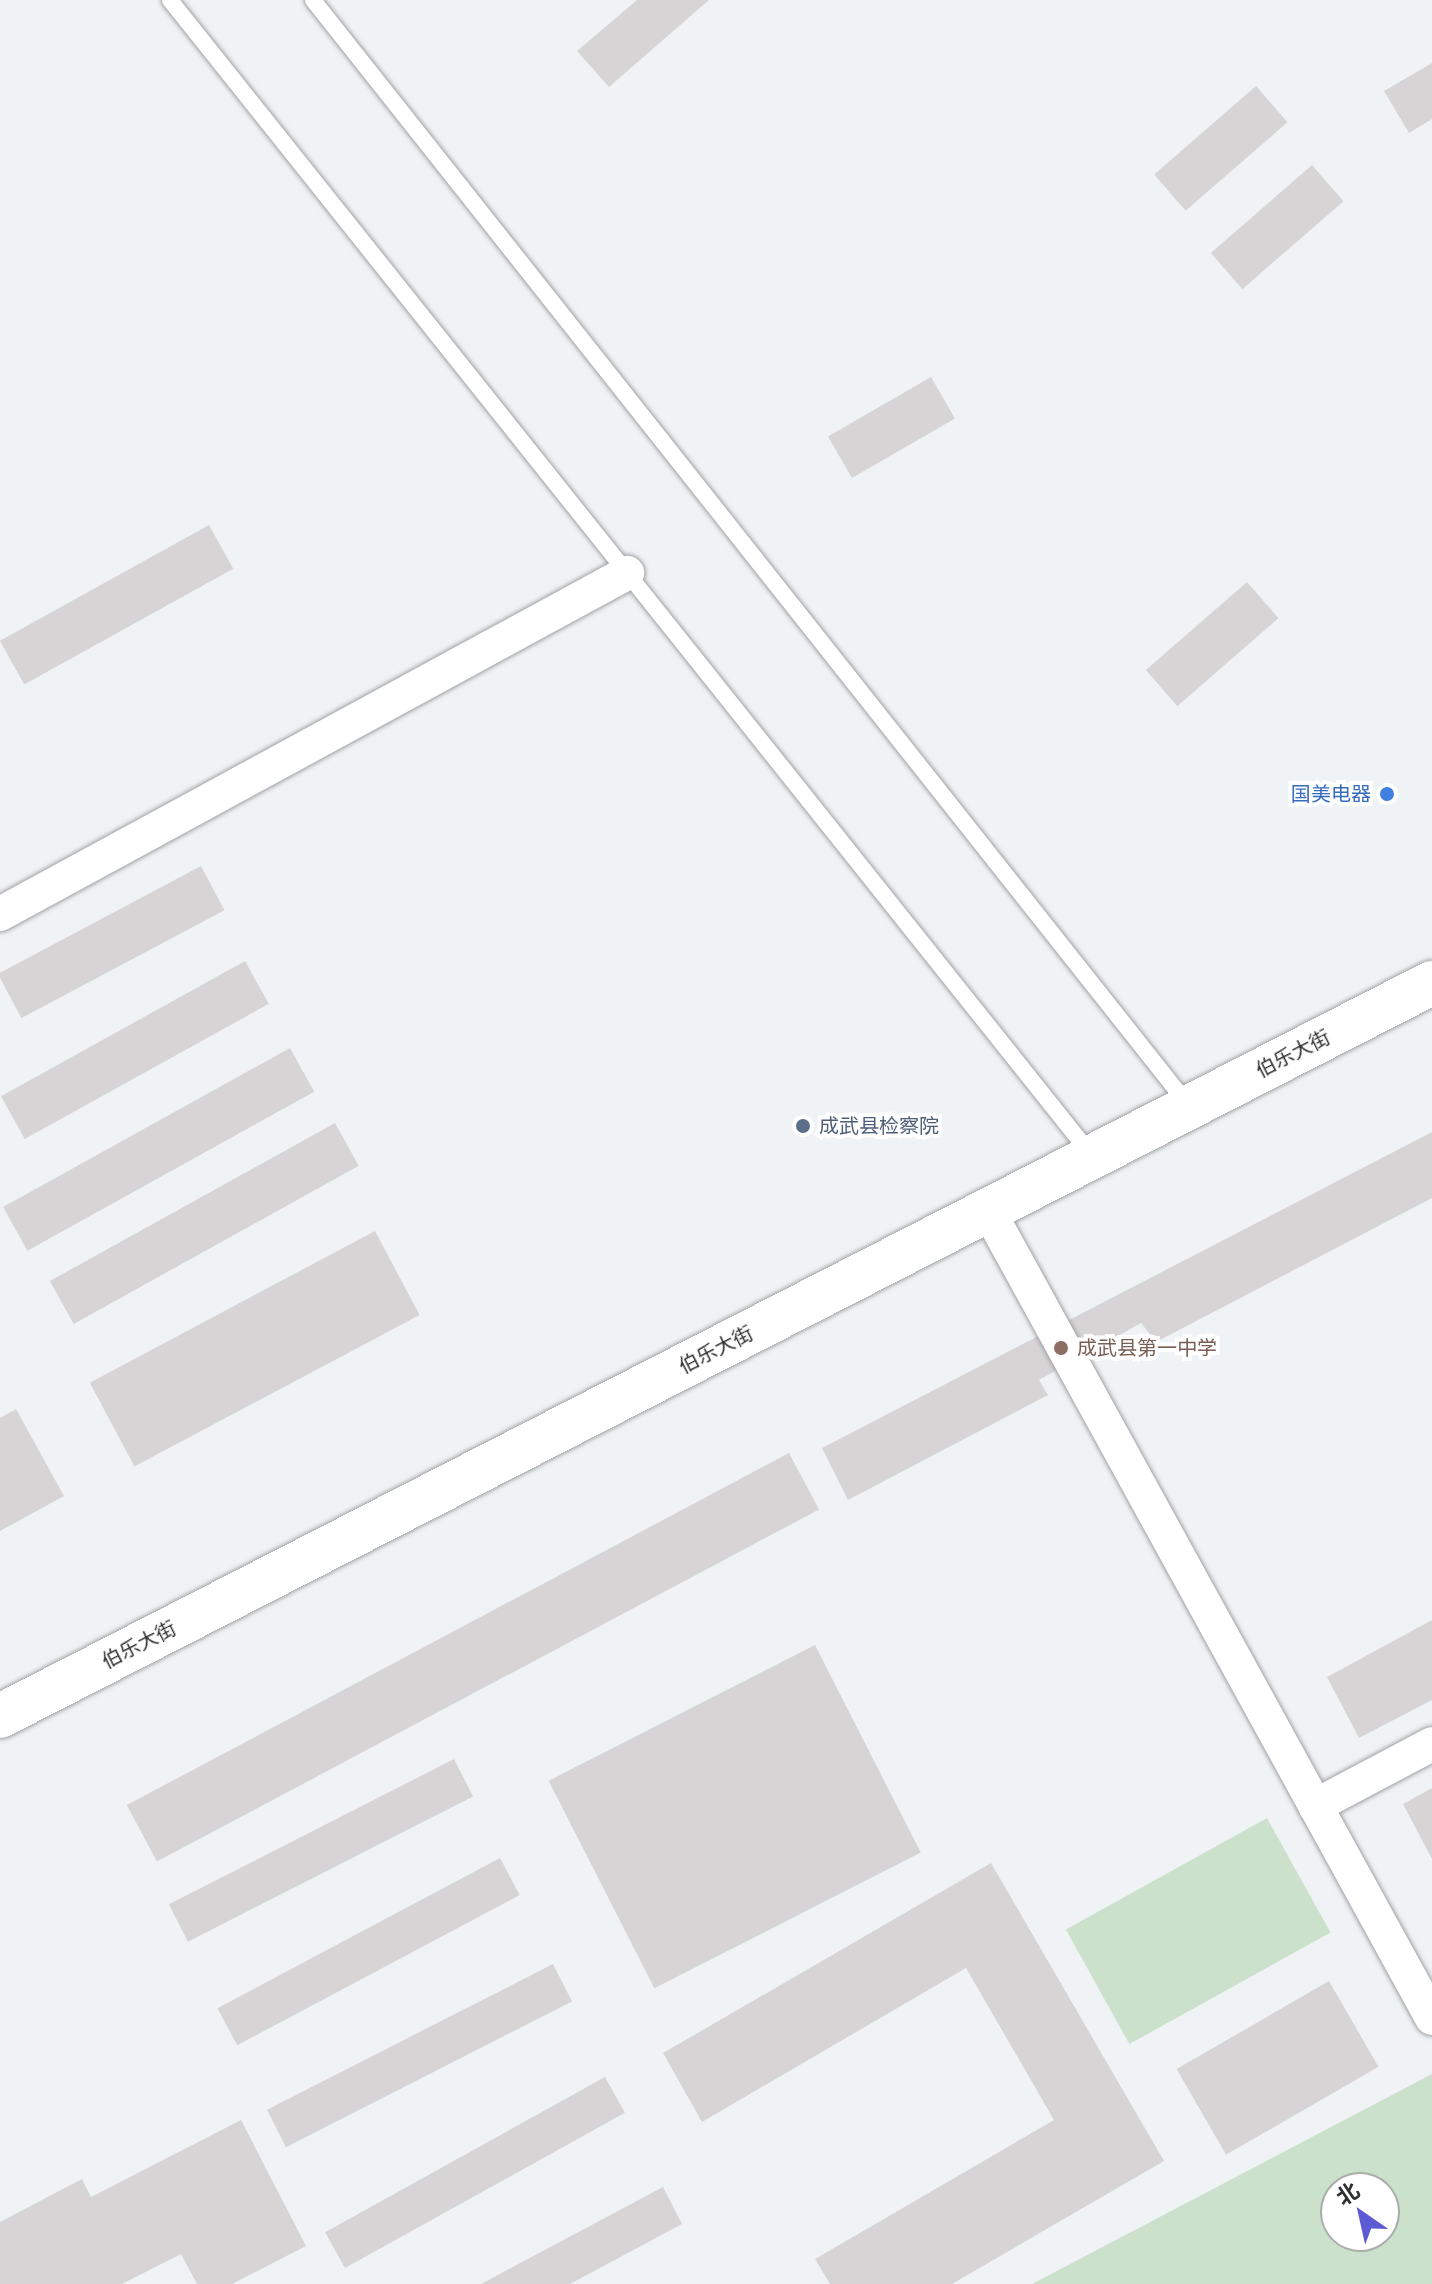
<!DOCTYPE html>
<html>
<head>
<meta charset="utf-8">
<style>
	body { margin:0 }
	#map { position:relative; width:1432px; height:2284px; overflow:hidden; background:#f0f3f5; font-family:"PT Sans Narrow","Noto Sans SC",sans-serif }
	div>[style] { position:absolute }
	.green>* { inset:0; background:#cce1cc; transform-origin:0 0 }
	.building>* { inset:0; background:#d7d4d6; transform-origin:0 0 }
	.roads { filter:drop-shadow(0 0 2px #a0a2a5) drop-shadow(0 0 2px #a0a2a5) }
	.lane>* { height:16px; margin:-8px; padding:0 8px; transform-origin:8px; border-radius:8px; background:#fff }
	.street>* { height:34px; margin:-17px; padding:0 17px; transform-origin:17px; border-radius:17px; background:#fff }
	.secondary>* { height:44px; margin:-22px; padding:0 22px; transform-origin:22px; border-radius:22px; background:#fff }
	.dots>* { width:22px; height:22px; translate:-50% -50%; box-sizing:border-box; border:4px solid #fff; border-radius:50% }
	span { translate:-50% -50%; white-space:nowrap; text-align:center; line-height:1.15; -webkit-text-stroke:8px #fff; paint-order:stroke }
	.shop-label { font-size:20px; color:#366cbe }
	.right { translate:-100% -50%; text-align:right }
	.street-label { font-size:20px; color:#2e2f30 }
	.service-label { font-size:20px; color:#4e5e75 }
	.left { translate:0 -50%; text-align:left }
	.education-label { font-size:20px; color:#785e54 }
	.north { position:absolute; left:1320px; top:2172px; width:80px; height:80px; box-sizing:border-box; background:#fff; border:2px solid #abacac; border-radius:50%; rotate:326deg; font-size:22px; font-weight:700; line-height:32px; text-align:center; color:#2e2f30 }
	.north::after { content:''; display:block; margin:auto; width:28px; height:36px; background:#5c5bd3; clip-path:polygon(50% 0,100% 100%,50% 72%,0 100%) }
</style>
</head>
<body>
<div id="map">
	<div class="green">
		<div style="left:1267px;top:1818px;width:131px;height:230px;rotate:61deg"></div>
		<div style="clip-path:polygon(evenodd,1432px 2074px,1432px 2284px,1032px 2284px,1432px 2074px,1384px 2188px,1384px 2236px,1336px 2236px,1336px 2188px,1384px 2188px)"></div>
	</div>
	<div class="building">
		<div style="clip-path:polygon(637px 0,709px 0,609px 87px,577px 51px)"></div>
		<div style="clip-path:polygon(1432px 63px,1432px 119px,1409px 133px,1384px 91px)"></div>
		<div style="left:1256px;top:86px;width:48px;height:135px;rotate:49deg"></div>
		<div style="left:1312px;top:165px;width:48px;height:134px;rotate:49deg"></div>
		<div style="left:931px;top:377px;width:48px;height:119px;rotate:60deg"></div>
		<div style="left:209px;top:525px;width:50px;height:239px;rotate:61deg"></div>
		<div style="left:1247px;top:582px;width:48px;height:134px;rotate:49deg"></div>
		<div style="left:201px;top:866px;width:50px;height:230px;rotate:62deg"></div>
		<div style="left:245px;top:961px;width:49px;height:279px;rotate:61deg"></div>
		<div style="left:290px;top:1048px;width:50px;height:328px;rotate:61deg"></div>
		<div style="left:335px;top:1123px;width:49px;height:326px;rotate:61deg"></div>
		<div style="clip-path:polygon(1432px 1132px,1432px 1198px,1156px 1342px,1141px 1323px,1039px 1380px,1048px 1395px,848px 1500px,822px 1448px)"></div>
		<div style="left:375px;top:1231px;width:95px;height:323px;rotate:62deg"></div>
		<div style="clip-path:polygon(16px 1409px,64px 1496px,0 1531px,0 1418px)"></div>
		<div style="left:789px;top:1453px;width:64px;height:750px;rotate:62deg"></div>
		<div style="clip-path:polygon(1432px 1620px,1432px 1700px,1359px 1738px,1327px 1677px)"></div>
		<div style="left:815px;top:1645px;width:233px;height:299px;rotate:63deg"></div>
		<div style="left:454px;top:1759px;width:42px;height:320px;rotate:63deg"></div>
		<div style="clip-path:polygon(1432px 1788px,1432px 1859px,1403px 1804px)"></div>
		<div style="left:500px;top:1858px;width:42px;height:320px;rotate:62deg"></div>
		<div style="clip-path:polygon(991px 1863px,1164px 2161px,952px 2284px,830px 2284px,815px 2259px,1054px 2120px,966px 1968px,702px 2122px,663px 2053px)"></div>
		<div style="left:553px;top:1964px;width:42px;height:321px;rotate:63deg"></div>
		<div style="left:1329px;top:1981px;width:99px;height:176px;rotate:60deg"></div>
		<div style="left:605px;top:2077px;width:41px;height:320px;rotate:61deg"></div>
		<div style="clip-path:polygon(241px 2120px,306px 2246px,232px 2284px,197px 2284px,181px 2254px,122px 2284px,0 2284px,0 2222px,82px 2179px,91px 2197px)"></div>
		<div style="clip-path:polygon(663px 2187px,682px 2224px,570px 2284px,481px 2284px)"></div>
	</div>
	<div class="roads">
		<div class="lane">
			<div style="left:170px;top:0;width:1479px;rotate:51.42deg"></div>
			<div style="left:313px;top:0;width:1411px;rotate:51.62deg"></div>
		</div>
		<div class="street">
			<div style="left:0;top:914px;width:714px;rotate:-28.54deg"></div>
			<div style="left:988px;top:1210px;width:922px;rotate:61.21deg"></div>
			<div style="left:1315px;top:1806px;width:132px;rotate:-27.9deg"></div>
		</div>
		<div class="secondary">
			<div style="left:0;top:1716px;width:1609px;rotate:-27.11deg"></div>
		</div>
	</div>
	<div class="dots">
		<div style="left:1387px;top:794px;background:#3f7fe0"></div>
		<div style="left:803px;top:1126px;background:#5c6f8a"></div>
		<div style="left:1061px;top:1348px;background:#8d6e63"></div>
	</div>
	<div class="shop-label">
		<span class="right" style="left:1371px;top:794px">国美电器</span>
	</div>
	<div class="street-label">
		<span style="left:1293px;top:1054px;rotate:-27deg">伯乐大街</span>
		<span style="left:716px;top:1350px;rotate:-27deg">伯乐大街</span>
		<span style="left:139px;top:1645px;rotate:-27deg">伯乐大街</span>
	</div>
	<div class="service-label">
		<span class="left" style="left:819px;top:1126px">成武县检察院</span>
	</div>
	<div class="education-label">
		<span class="left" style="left:1077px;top:1348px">成武县第一中学</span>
	</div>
	<div class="north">北</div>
</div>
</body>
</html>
